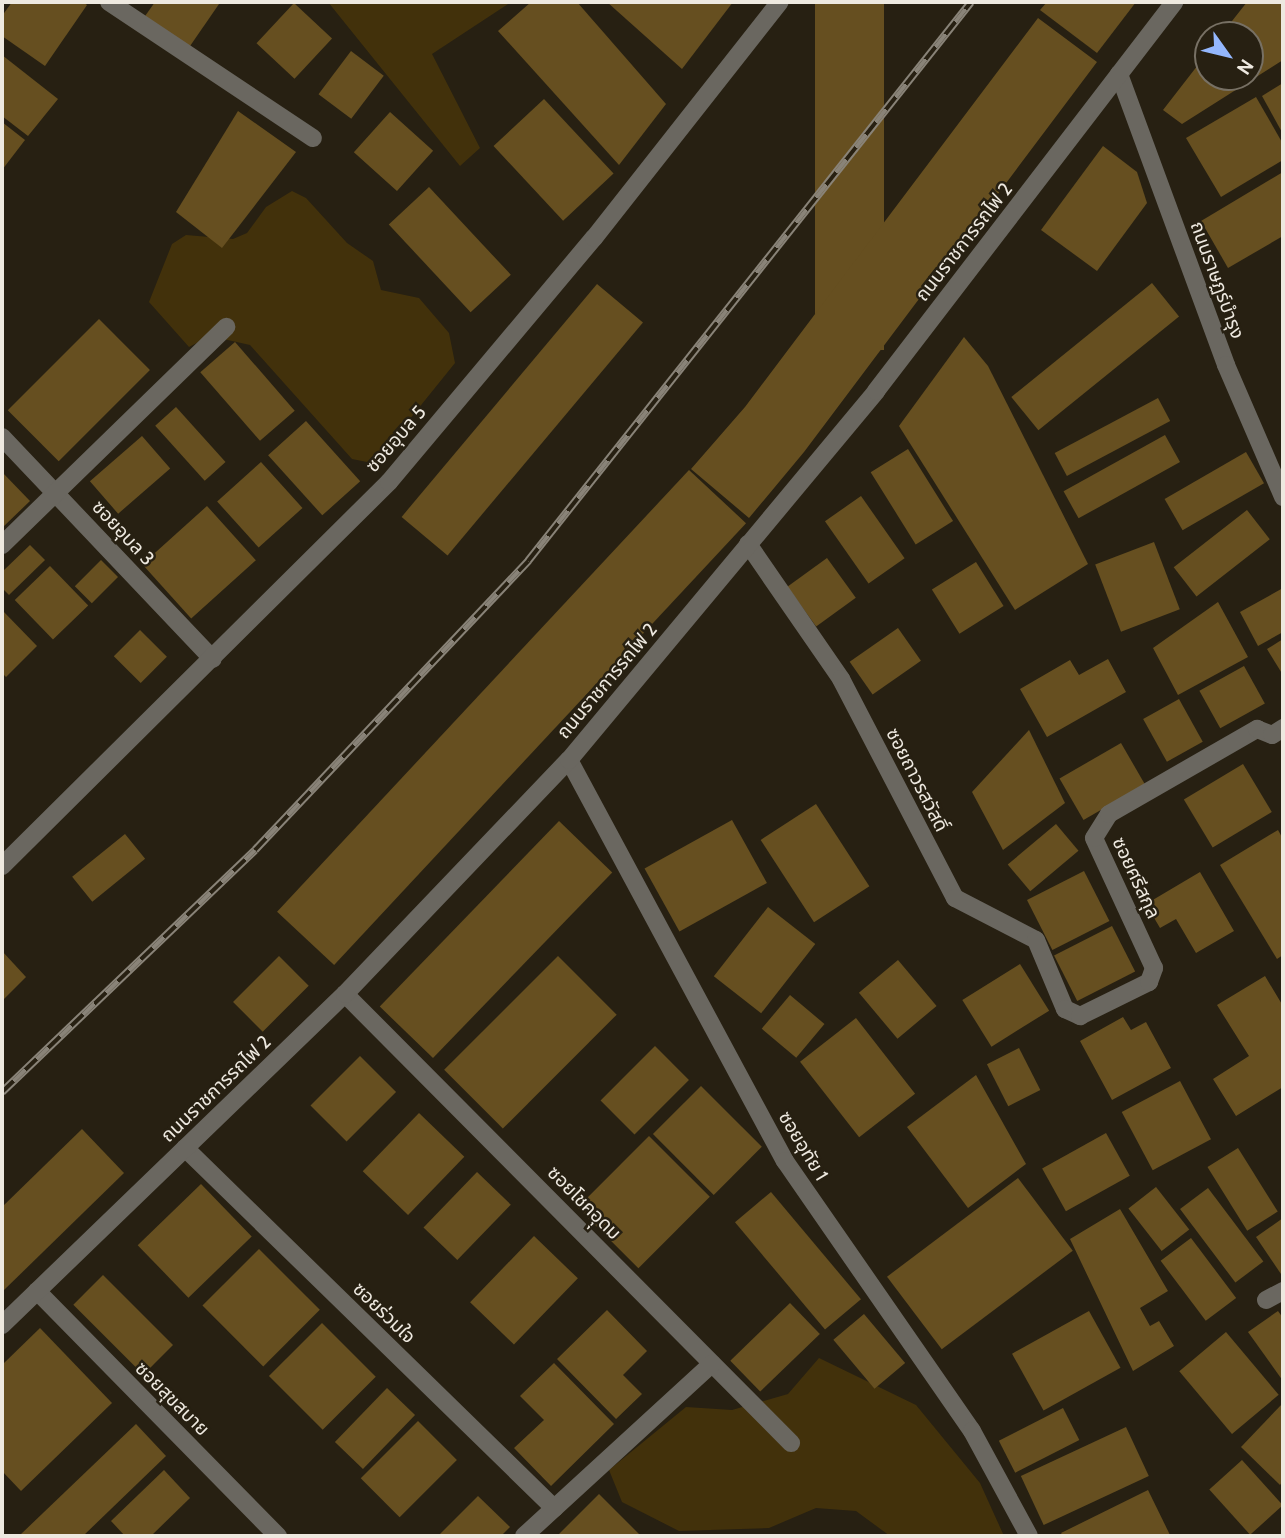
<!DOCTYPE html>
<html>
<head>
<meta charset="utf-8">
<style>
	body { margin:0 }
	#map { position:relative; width:1285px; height:1538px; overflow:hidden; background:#272012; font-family:Cabin,"Noto Sans Thai",sans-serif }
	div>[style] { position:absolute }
	.green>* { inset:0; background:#42310b }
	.building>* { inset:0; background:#664f20; transform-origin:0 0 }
	.minor>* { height:18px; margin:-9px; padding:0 9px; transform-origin:9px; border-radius:9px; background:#6a6760 }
	.rail>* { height:8px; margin-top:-4px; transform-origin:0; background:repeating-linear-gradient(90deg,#272012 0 16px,#898378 0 32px); box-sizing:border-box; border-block:2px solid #898378 }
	span { translate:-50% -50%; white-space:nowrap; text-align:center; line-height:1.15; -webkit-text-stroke:5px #272012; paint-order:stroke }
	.street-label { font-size:19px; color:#eee9e0 }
	.frame { position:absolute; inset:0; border:4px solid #eee9e0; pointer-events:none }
	.north { position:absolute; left:1194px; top:21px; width:70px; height:70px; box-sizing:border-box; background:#272012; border:2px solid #777064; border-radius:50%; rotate:124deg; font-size:19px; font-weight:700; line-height:28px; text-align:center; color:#eee9e0 }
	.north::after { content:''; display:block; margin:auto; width:24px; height:32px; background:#94b7fd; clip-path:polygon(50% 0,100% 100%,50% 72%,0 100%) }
</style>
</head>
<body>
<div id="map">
	<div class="green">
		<div style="clip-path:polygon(328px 2px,511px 2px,432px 54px,480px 148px,460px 166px)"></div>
		<div style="clip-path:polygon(292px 191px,306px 198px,347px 243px,373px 261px,381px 290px,419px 298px,449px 333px,455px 363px,380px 456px,367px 462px,352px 459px,250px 345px,210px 336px,189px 347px,149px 302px,172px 244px,186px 235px,233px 239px,247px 233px,266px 207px)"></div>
		<div style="clip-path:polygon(819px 1358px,916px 1405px,980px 1483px,1004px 1536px,890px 1536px,856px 1511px,816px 1508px,769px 1528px,679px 1531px,622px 1502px,609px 1470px,686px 1407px,732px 1410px,788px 1394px)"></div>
	</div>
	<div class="building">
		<div style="clip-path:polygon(12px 2px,83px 2px,87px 5px,45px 66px,2px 36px,2px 16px)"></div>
		<div style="clip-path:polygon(155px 2px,216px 2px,219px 4px,188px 49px,143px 19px)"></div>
		<div style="clip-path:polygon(531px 2px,577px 2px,666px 104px,619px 165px,498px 31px)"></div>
		<div style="clip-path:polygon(607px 2px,733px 2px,682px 69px)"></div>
		<div style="left:815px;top:2px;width:69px;height:348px"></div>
		<div style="clip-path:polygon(1047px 2px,1136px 2px,1097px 53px,1040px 10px)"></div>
		<div style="clip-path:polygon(1247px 2px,1283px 2px,1283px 60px,1182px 124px,1163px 110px,1208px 52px,1208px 77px,1250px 77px,1250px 35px,1221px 35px)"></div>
		<div style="left:294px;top:3px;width:52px;height:55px;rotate:43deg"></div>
		<div style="clip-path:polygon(1038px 18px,1097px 62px,804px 452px,749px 518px,691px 469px,745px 407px)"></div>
		<div style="left:351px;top:51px;width:41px;height:54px;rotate:37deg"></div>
		<div style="clip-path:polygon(2px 55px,58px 99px,28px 136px,2px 116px)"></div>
		<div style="clip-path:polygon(1283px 83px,1283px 134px,1262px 96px)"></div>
		<div style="clip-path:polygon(1256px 97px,1283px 144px,1283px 160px,1221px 197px,1186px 138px)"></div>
		<div style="left:544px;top:99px;width:102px;height:69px;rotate:47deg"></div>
		<div style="clip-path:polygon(238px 111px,296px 152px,222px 248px,176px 212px)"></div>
		<div style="left:390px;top:112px;width:58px;height:54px;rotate:42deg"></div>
		<div style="clip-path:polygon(2px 122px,25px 140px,2px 170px)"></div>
		<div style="clip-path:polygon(1103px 146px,1137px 172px,1147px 203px,1097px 271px,1041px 230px)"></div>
		<div style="clip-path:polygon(1283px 172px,1283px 236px,1228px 268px,1201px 221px)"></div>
		<div style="left:429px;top:187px;width:120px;height:55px;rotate:47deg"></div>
		<div style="left:1152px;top:283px;width:43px;height:181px;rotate:51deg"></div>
		<div style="left:597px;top:284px;width:60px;height:304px;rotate:40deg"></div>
		<div style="left:99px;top:319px;width:72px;height:129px;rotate:45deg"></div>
		<div style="clip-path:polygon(964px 337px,988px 366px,1088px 564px,1015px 610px,899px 426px)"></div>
		<div style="left:235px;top:342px;width:91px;height:46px;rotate:49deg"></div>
		<div style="left:1158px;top:398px;width:26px;height:117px;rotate:62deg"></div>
		<div style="left:176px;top:407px;width:74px;height:28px;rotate:48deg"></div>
		<div style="left:306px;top:421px;width:81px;height:51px;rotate:48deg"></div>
		<div style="left:1165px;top:435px;width:31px;height:116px;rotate:61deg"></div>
		<div style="left:142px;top:436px;width:43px;height:69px;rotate:49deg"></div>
		<div style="left:908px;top:449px;width:85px;height:44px;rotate:58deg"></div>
		<div style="left:1246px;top:452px;width:36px;height:94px;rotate:60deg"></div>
		<div style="left:261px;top:462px;width:62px;height:59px;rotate:48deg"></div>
		<div style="left:689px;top:470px;width:78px;height:604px;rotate:43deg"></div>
		<div style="clip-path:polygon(2px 472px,30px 501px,2px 528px)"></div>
		<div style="left:861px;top:496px;width:76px;height:44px;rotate:55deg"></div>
		<div style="left:207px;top:506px;width:73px;height:87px;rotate:48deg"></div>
		<div style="left:1247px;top:510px;width:37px;height:93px;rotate:52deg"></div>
		<div style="left:1154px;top:542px;width:72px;height:63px;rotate:69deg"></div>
		<div style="clip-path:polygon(30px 545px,45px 560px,9px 595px,2px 588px,2px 572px)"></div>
		<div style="left:827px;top:558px;width:49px;height:49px;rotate:54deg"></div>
		<div style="left:101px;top:560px;width:24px;height:37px;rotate:45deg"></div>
		<div style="left:976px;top:562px;width:52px;height:52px;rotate:58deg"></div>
		<div style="left:50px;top:566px;width:55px;height:49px;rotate:46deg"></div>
		<div style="clip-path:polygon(1283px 588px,1283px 632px,1258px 646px,1240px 612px)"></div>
		<div style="clip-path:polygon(1218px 602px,1248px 657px,1178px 695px,1153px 648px)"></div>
		<div style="clip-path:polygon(2px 610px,37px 646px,6px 677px,2px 673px)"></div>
		<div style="left:898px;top:628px;width:40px;height:59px;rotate:55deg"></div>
		<div style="left:140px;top:630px;width:38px;height:37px;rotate:45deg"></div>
		<div style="clip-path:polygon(1283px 639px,1283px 675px,1267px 649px)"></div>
		<div style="clip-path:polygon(1108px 659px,1126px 692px,1047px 737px,1020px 689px,1070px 660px,1079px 675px)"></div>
		<div style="left:1244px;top:666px;width:43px;height:51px;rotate:61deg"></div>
		<div style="left:1179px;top:699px;width:49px;height:41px;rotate:61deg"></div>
		<div style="clip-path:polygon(1029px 730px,1065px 803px,1003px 850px,972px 792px)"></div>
		<div style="left:1121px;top:743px;width:48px;height:71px;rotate:60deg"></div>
		<div style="left:1243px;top:764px;width:56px;height:69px;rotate:59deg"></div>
		<div style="left:816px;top:804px;width:98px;height:66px;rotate:57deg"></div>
		<div style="left:732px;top:820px;width:72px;height:100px;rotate:61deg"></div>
		<div style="left:559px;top:821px;width:74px;height:258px;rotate:44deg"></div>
		<div style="left:1056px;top:824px;width:35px;height:63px;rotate:50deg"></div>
		<div style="clip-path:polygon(1278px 830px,1283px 839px,1283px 955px,1277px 959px,1220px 865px)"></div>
		<div style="left:125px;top:834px;width:32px;height:68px;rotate:51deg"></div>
		<div style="left:1084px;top:871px;width:56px;height:64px;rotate:63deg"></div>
		<div style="clip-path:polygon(1200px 872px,1234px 931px,1196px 953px,1176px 919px,1160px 928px,1146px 904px)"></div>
		<div style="left:768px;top:907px;width:60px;height:88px;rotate:38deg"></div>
		<div style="left:1112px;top:926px;width:51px;height:65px;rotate:63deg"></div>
		<div style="clip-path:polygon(2px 951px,26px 977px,2px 1001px)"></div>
		<div style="left:279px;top:956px;width:42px;height:65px;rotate:45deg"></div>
		<div style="left:558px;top:956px;width:83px;height:161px;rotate:45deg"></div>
		<div style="left:898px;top:960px;width:60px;height:51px;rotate:50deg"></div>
		<div style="left:1020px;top:964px;width:55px;height:68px;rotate:58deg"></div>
		<div style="clip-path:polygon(1265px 976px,1283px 1006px,1283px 1087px,1236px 1116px,1213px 1079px,1249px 1056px,1217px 1005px)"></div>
		<div style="left:790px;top:995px;width:45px;height:44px;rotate:40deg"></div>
		<div style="clip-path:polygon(1123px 1017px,1131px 1030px,1146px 1022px,1171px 1068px,1112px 1100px,1080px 1041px)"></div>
		<div style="left:856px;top:1018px;width:96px;height:71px;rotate:52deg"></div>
		<div style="left:655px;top:1046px;width:48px;height:77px;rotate:45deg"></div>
		<div style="left:1019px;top:1048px;width:47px;height:36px;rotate:63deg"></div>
		<div style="left:360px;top:1056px;width:51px;height:70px;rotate:45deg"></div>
		<div style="clip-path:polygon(976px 1075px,1026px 1164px,968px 1208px,907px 1127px)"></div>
		<div style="left:1180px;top:1081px;width:66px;height:66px;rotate:62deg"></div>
		<div style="left:701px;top:1086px;width:86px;height:68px;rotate:45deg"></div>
		<div style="left:419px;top:1113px;width:63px;height:81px;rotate:44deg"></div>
		<div style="clip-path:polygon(82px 1129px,124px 1173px,2px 1292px,2px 1207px)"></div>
		<div style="left:1106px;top:1133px;width:49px;height:73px;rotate:61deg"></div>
		<div style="left:649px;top:1136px;width:86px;height:101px;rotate:45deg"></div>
		<div style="left:1238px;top:1148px;width:75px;height:36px;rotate:58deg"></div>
		<div style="left:477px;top:1172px;width:47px;height:77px;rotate:44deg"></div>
		<div style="left:1018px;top:1178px;width:91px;height:164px;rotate:53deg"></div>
		<div style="left:201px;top:1184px;width:73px;height:88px;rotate:46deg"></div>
		<div style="left:1156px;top:1187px;width:54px;height:35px;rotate:52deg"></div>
		<div style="left:1208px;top:1188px;width:92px;height:35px;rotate:53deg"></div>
		<div style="left:771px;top:1192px;width:140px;height:47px;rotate:50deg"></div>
		<div style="clip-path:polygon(1120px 1209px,1168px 1291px,1140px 1308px,1150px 1326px,1159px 1321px,1174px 1346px,1133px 1371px,1070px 1239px)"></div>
		<div style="clip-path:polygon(1283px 1218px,1283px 1277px,1256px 1237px)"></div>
		<div style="left:534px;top:1236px;width:61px;height:92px;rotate:44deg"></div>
		<div style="left:1191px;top:1238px;width:75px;height:38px;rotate:53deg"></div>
		<div style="left:259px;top:1249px;width:86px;height:80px;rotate:45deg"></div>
		<div style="left:103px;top:1275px;width:99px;height:42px;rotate:45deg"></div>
		<div style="left:790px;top:1303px;width:43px;height:83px;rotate:46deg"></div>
		<div style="clip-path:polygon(607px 1310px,647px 1351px,623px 1375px,642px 1394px,616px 1419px,557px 1359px)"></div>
		<div style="left:1089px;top:1311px;width:65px;height:88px;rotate:61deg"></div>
		<div style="clip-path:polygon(1278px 1311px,1283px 1318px,1283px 1381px,1248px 1332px)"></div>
		<div style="left:864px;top:1314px;width:64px;height:40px;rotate:50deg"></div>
		<div style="left:322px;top:1323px;width:76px;height:75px;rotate:45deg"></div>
		<div style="clip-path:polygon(40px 1328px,112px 1403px,21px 1491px,2px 1471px,2px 1365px)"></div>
		<div style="left:1226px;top:1332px;width:82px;height:61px;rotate:50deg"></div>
		<div style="clip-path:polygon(554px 1363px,614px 1424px,551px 1486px,514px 1448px,544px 1420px,520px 1396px)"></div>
		<div style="left:387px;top:1388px;width:39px;height:75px;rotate:44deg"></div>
		<div style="clip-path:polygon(1283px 1403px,1283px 1481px,1280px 1485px,1241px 1447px)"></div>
		<div style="left:1063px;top:1408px;width:36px;height:72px;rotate:63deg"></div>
		<div style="left:418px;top:1421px;width:55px;height:81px;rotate:45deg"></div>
		<div style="clip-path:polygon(136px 1424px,166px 1456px,83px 1536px,19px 1536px)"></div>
		<div style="left:1126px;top:1427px;width:54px;height:116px;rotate:65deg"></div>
		<div style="left:1242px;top:1460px;width:61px;height:44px;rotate:48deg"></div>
		<div style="clip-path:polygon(164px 1470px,190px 1498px,151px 1536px,125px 1536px,111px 1521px)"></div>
		<div style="clip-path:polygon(1148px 1490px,1170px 1535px,1063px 1536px,1061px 1533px)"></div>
		<div style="clip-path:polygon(599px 1494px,641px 1536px,557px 1536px)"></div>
		<div style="clip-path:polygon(478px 1496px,510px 1527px,501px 1536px,438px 1536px)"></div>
	</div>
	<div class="minor">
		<div style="left:109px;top:2px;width:245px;rotate:33.7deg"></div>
		<div style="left:1119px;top:74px;width:310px;rotate:69.8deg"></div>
		<div style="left:1226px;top:365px;width:144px;rotate:66.6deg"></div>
		<div style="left:2px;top:437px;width:306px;rotate:46.5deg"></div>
		<div style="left:748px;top:544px;width:164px;rotate:55.4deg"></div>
		<div style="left:841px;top:679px;width:247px;rotate:62.5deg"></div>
		<div style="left:955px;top:898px;width:91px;rotate:27.4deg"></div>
		<div style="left:1036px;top:940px;width:75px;rotate:67.2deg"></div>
		<div style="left:1065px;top:1009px;width:17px;rotate:25deg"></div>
		<div style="left:1080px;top:1016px;width:77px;rotate:-26.2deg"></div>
		<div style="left:1149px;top:982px;width:15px;rotate:-70deg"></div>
		<div style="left:1154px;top:968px;width:143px;rotate:-114.8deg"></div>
		<div style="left:1094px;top:838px;width:28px;rotate:-58deg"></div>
		<div style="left:1109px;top:814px;width:171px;rotate:-29.9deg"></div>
		<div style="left:1257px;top:729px;width:16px;rotate:22deg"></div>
		<div style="left:1272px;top:735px;width:13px;rotate:-32deg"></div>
		<div style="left:2px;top:545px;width:313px;rotate:-44.2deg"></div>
		<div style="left:569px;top:760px;width:455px;rotate:61.7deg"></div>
		<div style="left:785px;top:1161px;width:328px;rotate:55.3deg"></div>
		<div style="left:972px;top:1431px;width:119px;rotate:61.5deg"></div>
		<div style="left:2px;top:866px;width:545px;rotate:-44.78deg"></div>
		<div style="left:389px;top:482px;width:319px;rotate:-50deg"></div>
		<div style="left:594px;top:238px;width:300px;rotate:-51.8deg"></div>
		<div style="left:345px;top:994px;width:633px;rotate:45.19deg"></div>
		<div style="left:185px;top:1148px;width:516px;rotate:44.29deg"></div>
		<div style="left:37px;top:1291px;width:344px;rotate:45.5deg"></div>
		<div style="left:1266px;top:1300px;width:19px;rotate:-28deg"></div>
		<div style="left:2px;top:1325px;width:477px;rotate:-44deg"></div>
		<div style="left:345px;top:994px;width:324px;rotate:-46.3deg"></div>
		<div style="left:569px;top:760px;width:480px;rotate:-50.2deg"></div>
		<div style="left:876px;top:391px;width:490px;rotate:-52.5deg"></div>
		<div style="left:524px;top:1536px;width:255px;rotate:-42.5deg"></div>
	</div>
	<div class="rail">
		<div style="left:2px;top:1092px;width:350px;rotate:-43.7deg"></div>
		<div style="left:255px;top:850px;width:398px;rotate:-46.6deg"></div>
		<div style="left:528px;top:561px;width:713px;rotate:-51.6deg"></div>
	</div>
	<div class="street-label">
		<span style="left:964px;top:242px;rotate:-52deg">ถนนราชการรถไฟ 2</span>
		<span style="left:1217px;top:280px;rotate:70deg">ถนนราษฏร์บำรุง</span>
		<span style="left:396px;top:439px;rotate:-49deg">ซอยอุบล 5</span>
		<span style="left:123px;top:533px;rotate:47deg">ซอยอุบล 3</span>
		<span style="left:607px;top:681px;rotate:-50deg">ถนนราชการรถไฟ 2</span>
		<span style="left:917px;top:780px;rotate:63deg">ซอยถาวรสวัสดิ์</span>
		<span style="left:1136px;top:878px;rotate:65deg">ซอยศรีสกุล</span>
		<span style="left:216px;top:1089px;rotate:-44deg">ถนนราชการรถไฟ 2</span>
		<span style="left:803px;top:1146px;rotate:59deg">ซอยอุทัย 1</span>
		<span style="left:584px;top:1203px;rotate:45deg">ซอยโชคอุุดม</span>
		<span style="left:384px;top:1313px;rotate:44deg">ซอยร่วมใจ</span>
		<span style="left:172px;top:1399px;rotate:45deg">ซอยสุขสบาย</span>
	</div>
	<div class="frame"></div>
	<div class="north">N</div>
</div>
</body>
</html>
